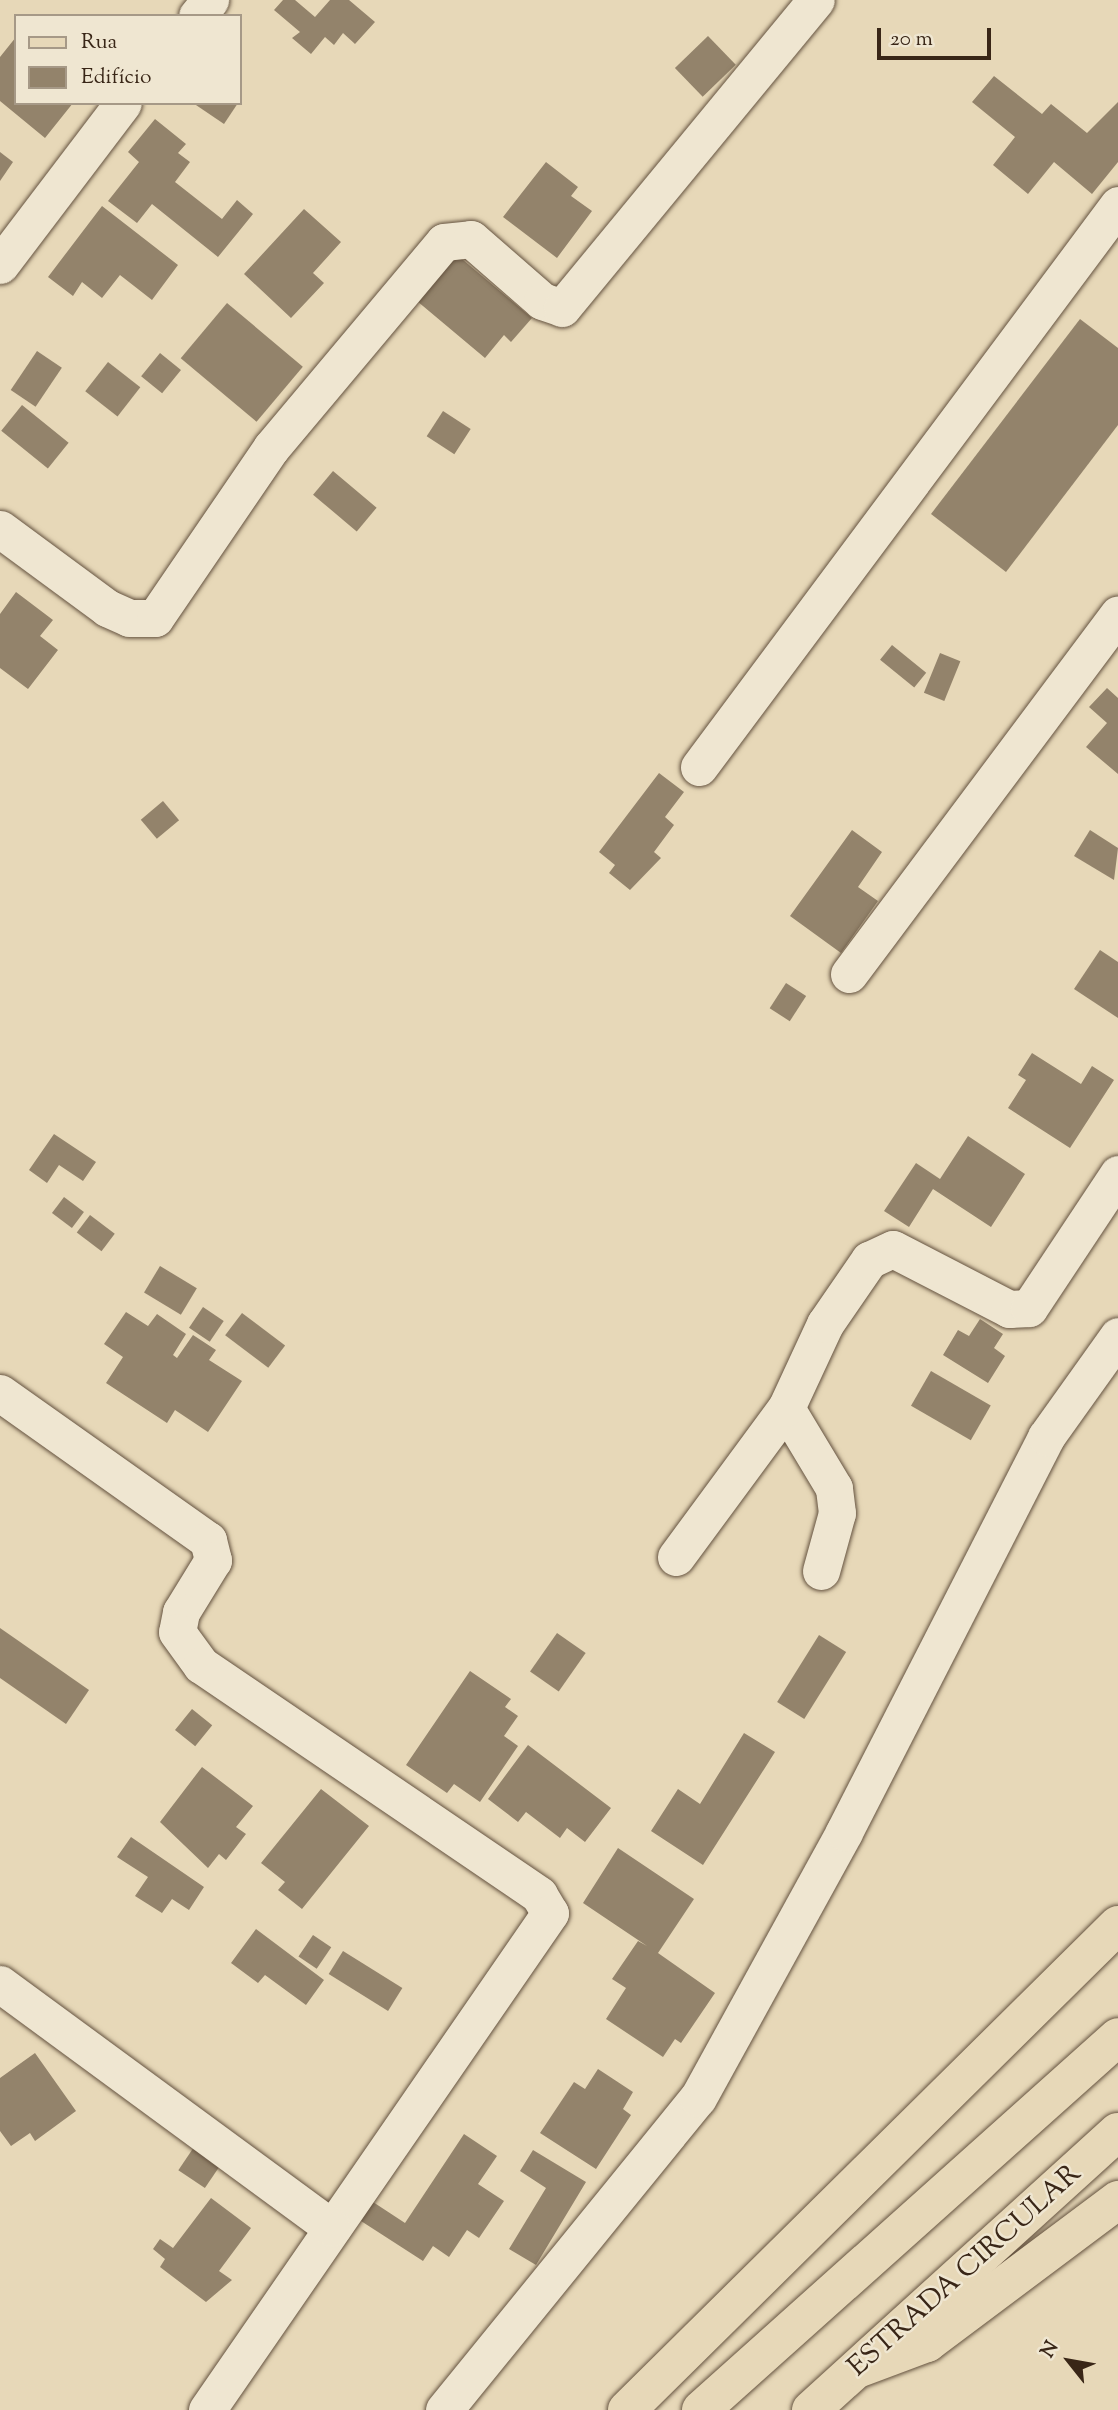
<!DOCTYPE html>
<html>
<head>
<meta charset="utf-8">
<style>
	body { margin:0 }
	#map { position:relative; width:1118px; height:2410px; overflow:hidden; background:#e7d8b8; font-family:"Sorts Mill Goudy",serif }
	div>[style] { position:absolute }
	.building>* { inset:0; background:#93836b; transform-origin:0 0 }
	.roads { filter:drop-shadow(0 0 2px #64523f) drop-shadow(0 0 2px #64523f) }
	.minor>* { height:37px; margin:-18.5px; padding:0 18.5px; transform-origin:18.5px; border-radius:18.5px; background:#efe6d1 }
	.primary>* { height:38px; margin:-19px; padding:0 19px; transform-origin:19px; border-radius:19px; background:#e7d8b8 }
	.trunk>* { height:38px; margin:-19px; padding:0 19px; transform-origin:19px; border-radius:19px; background:#e7d8b8 }
	span { translate:-50% -50%; white-space:nowrap; text-align:center; line-height:1.15; -webkit-text-stroke:5px #efe6d1; paint-order:stroke }
	.street-label { font-size:28px; color:#392617 }
	.legend { position:absolute; left:14px; top:14px; width:228px; height:91px; box-sizing:border-box; background:#efe6d1; border:2px solid #a69987; margin:0; padding:9px 12px; list-style:none; font-size:21px; color:#392617 }
	.legend li { display:flex; align-items:center; gap:14px; height:35px }
	.legend b { width:35px; border:2px solid #a69987 }
	.north { position:absolute; left:1034px; top:2326px; width:70px; height:70px; -webkit-text-stroke:5px #efe6d1; paint-order:stroke; rotate:301deg; font-size:19px; font-weight:700; line-height:28px; text-align:center; color:#392617 }
	.north::after { content:''; display:block; margin:auto; width:24px; height:32px; background:#392617; clip-path:polygon(50% 0,100% 100%,50% 72%,0 100%) }
	.scale { position:absolute; left:877px; top:28px; width:114px; height:32px; box-sizing:border-box; border:4px solid #392617; border-top:0; padding-left:9px; font-size:21px; line-height:24px; white-space:nowrap; color:#392617; -webkit-text-stroke:5px #efe6d1; paint-order:stroke }
</style>
</head>
<body>
<div id="map">
	<div class="building">
		<div style="clip-path:polygon(283px 0,295px 0,315px 17px,330px 0,349px 0,375px 22px,355px 44px,343px 33px,334px 45px,325px 37px,311px 54px,292px 38px,300px 32px,274px 10px)"></div>
		<div style="left:708px;top:36px;width:40px;height:46px;rotate:46deg"></div>
		<div style="clip-path:polygon(16px 37px,16px 103px,73px 103px,45px 138px,0 101px,0 57px)"></div>
		<div style="clip-path:polygon(994px 76px,1042px 114px,1051px 104px,1087px 133px,1118px 102px,1118px 162px,1092px 194px,1054px 162px,1028px 194px,993px 165px,1015px 137px,972px 102px)"></div>
		<div style="clip-path:polygon(193px 103px,238px 103px,224px 124px)"></div>
		<div style="clip-path:polygon(155px 119px,186px 144px,178px 153px,190px 162px,175px 182px,222px 219px,237px 200px,253px 214px,218px 257px,152px 204px,137px 223px,108px 201px,139px 162px,128px 152px)"></div>
		<div style="clip-path:polygon(0 152px,13px 162px,0 181px)"></div>
		<div style="clip-path:polygon(546px 162px,578px 187px,571px 196px,592px 211px,557px 258px,503px 217px)"></div>
		<div style="clip-path:polygon(102px 206px,178px 265px,152px 300px,120px 275px,102px 298px,82px 282px,73px 296px,48px 277px)"></div>
		<div style="clip-path:polygon(304px 209px,341px 242px,313px 273px,324px 283px,291px 318px,244px 274px)"></div>
		<div style="clip-path:polygon(456px 254px,532px 318px,511px 342px,504px 335px,485px 358px,417px 301px)"></div>
		<div style="left:227px;top:303px;width:99px;height:72px;rotate:40deg"></div>
		<div style="clip-path:polygon(1080px 319px,1118px 348px,1118px 425px,1006px 572px,931px 514px)"></div>
		<div style="left:37px;top:351px;width:30px;height:47px;rotate:34deg"></div>
		<div style="left:160px;top:353px;width:27px;height:30px;rotate:39deg"></div>
		<div style="left:108px;top:362px;width:41px;height:37px;rotate:38deg"></div>
		<div style="left:22px;top:405px;width:60px;height:33px;rotate:39deg"></div>
		<div style="left:443px;top:411px;width:33px;height:30px;rotate:33deg"></div>
		<div style="left:333px;top:471px;width:57px;height:31px;rotate:40deg"></div>
		<div style="clip-path:polygon(16px 592px,53px 620px,40px 636px,58px 650px,28px 689px,0 668px,0 614px)"></div>
		<div style="left:892px;top:645px;width:44px;height:19px;rotate:39deg"></div>
		<div style="left:940px;top:653px;width:22px;height:43px;rotate:22deg"></div>
		<div style="clip-path:polygon(1107px 688px,1118px 698px,1118px 774px,1086px 747px,1107px 723px,1089px 707px)"></div>
		<div style="clip-path:polygon(659px 773px,684px 792px,665px 817px,674px 825px,654px 852px,661px 858px,630px 890px,609px 873px,615px 865px,599px 852px)"></div>
		<div style="left:163px;top:801px;width:25px;height:29px;rotate:50deg"></div>
		<div style="clip-path:polygon(852px 830px,882px 852px,858px 887px,878px 901px,841px 953px,790px 916px)"></div>
		<div style="clip-path:polygon(1090px 830px,1118px 848px,1114px 880px,1074px 856px)"></div>
		<div style="clip-path:polygon(1100px 950px,1118px 962px,1118px 1018px,1074px 989px)"></div>
		<div style="left:786px;top:983px;width:24px;height:30px;rotate:33deg"></div>
		<div style="clip-path:polygon(1032px 1053px,1081px 1084px,1092px 1066px,1114px 1080px,1070px 1148px,1008px 1108px,1026px 1080px,1018px 1075px)"></div>
		<div style="clip-path:polygon(54px 1134px,96px 1162px,83px 1181px,59px 1165px,47px 1183px,29px 1170px)"></div>
		<div style="clip-path:polygon(968px 1136px,1025px 1174px,991px 1227px,933px 1189px,909px 1227px,884px 1211px,916px 1163px,940px 1179px)"></div>
		<div style="left:64px;top:1197px;width:25px;height:20px;rotate:37deg"></div>
		<div style="left:90px;top:1215px;width:31px;height:22px;rotate:37deg"></div>
		<div style="left:160px;top:1266px;width:43px;height:31px;rotate:31deg"></div>
		<div style="left:203px;top:1307px;width:25px;height:25px;rotate:34deg"></div>
		<div style="clip-path:polygon(126px 1312px,148px 1326px,157px 1314px,186px 1334px,173px 1355px,177px 1358px,193px 1335px,216px 1350px,209px 1360px,242px 1381px,208px 1432px,175px 1410px,167px 1423px,106px 1383px,123px 1357px,104px 1344px)"></div>
		<div style="left:242px;top:1313px;width:54px;height:28px;rotate:37deg"></div>
		<div style="clip-path:polygon(980px 1319px,1003px 1334px,994px 1348px,1005px 1356px,988px 1383px,943px 1355px,958px 1330px,969px 1336px)"></div>
		<div style="left:931px;top:1371px;width:69px;height:40px;rotate:30deg"></div>
		<div style="clip-path:polygon(0 1628px,89px 1690px,66px 1724px,0 1678px)"></div>
		<div style="left:557px;top:1633px;width:35px;height:47px;rotate:35deg"></div>
		<div style="left:819px;top:1635px;width:32px;height:79px;rotate:32deg"></div>
		<div style="clip-path:polygon(470px 1671px,511px 1699px,505px 1707px,518px 1716px,504px 1736px,518px 1746px,480px 1802px,454px 1784px,447px 1793px,406px 1765px)"></div>
		<div style="left:192px;top:1709px;width:26px;height:27px;rotate:39deg"></div>
		<div style="clip-path:polygon(744px 1733px,775px 1752px,703px 1865px,651px 1831px,678px 1789px,700px 1804px)"></div>
		<div style="clip-path:polygon(528px 1745px,611px 1808px,585px 1842px,567px 1828px,560px 1838px,526px 1812px,518px 1822px,488px 1799px)"></div>
		<div style="clip-path:polygon(202px 1767px,253px 1806px,236px 1827px,246px 1834px,226px 1860px,219px 1854px,208px 1868px,160px 1822px)"></div>
		<div style="clip-path:polygon(321px 1789px,369px 1826px,302px 1909px,278px 1890px,285px 1882px,261px 1863px)"></div>
		<div style="clip-path:polygon(131px 1837px,204px 1887px,189px 1910px,172px 1899px,162px 1913px,135px 1896px,148px 1877px,117px 1857px)"></div>
		<div style="clip-path:polygon(618px 1848px,694px 1899px,658px 1953px,715px 1993px,681px 2043px,675px 2039px,663px 2057px,606px 2019px,626px 1988px,612px 1979px,638px 1941px,647px 1946px,583px 1903px)"></div>
		<div style="clip-path:polygon(256px 1929px,324px 1980px,306px 2005px,265px 1975px,258px 1983px,231px 1963px)"></div>
		<div style="left:313px;top:1935px;width:22px;height:26px;rotate:34deg"></div>
		<div style="left:343px;top:1951px;width:70px;height:27px;rotate:32deg"></div>
		<div style="clip-path:polygon(35px 2053px,76px 2111px,35px 2141px,30px 2133px,11px 2146px,0 2131px,0 2078px)"></div>
		<div style="clip-path:polygon(598px 2069px,633px 2092px,623px 2109px,631px 2115px,596px 2169px,540px 2133px,574px 2082px,585px 2089px)"></div>
		<div style="clip-path:polygon(464px 2134px,497px 2156px,478px 2184px,504px 2201px,479px 2238px,467px 2230px,449px 2257px,433px 2246px,423px 2261px,361px 2221px,373px 2202px,405px 2223px)"></div>
		<div style="left:194px;top:2147px;width:32px;height:28px;rotate:34deg"></div>
		<div style="clip-path:polygon(533px 2150px,586px 2182px,536px 2265px,509px 2249px,546px 2188px,520px 2171px)"></div>
		<div style="clip-path:polygon(211px 2198px,251px 2228px,219px 2271px,232px 2280px,206px 2302px,160px 2267px,165px 2259px,153px 2249px,160px 2239px,173px 2248px)"></div>
	</div>
	<div class="roads">
		<div class="minor">
			<div style="left:197px;top:16px;width:21px;rotate:-51deg"></div>
			<div style="left:0;top:265px;width:203px;rotate:-52.8deg"></div>
			<div style="left:0;top:529px;width:133px;rotate:36.4deg"></div>
			<div style="left:107px;top:608px;width:24px;rotate:24deg"></div>
			<div style="left:129px;top:618px;width:26px"></div>
			<div style="left:155px;top:618px;width:206px;rotate:-55.7deg"></div>
			<div style="left:271px;top:448px;width:269px;rotate:-50deg"></div>
			<div style="left:444px;top:242px;width:27px;rotate:-6deg"></div>
			<div style="left:471px;top:239px;width:94px;rotate:41.1deg"></div>
			<div style="left:542px;top:301px;width:21px;rotate:19deg"></div>
			<div style="left:562px;top:308px;width:399px;rotate:-50.5deg"></div>
			<div style="left:699px;top:767px;width:701px;rotate:-53.29deg"></div>
			<div style="left:849px;top:974px;width:449px;rotate:-53.2deg"></div>
			<div style="left:0;top:1393px;width:255px;rotate:35.3deg"></div>
			<div style="left:208px;top:1540px;width:21px;rotate:76deg"></div>
			<div style="left:213px;top:1560px;width:61px;rotate:121.6deg"></div>
			<div style="left:181px;top:1612px;width:20px;rotate:101deg"></div>
			<div style="left:177px;top:1632px;width:41px;rotate:54deg"></div>
			<div style="left:201px;top:1665px;width:409px;rotate:34.2deg"></div>
			<div style="left:539px;top:1895px;width:21px;rotate:59deg"></div>
			<div style="left:550px;top:1913px;width:604px;rotate:124.61deg"></div>
			<div style="left:676px;top:1557px;width:185px;rotate:-53.6deg"></div>
			<div style="left:821px;top:1571px;width:60px;rotate:-74.6deg"></div>
			<div style="left:837px;top:1513px;width:25px;rotate:-97deg"></div>
			<div style="left:834px;top:1488px;width:93px;rotate:-121deg"></div>
			<div style="left:786px;top:1408px;width:93px;rotate:-65.1deg"></div>
			<div style="left:825px;top:1324px;width:78px;rotate:-55.5deg"></div>
			<div style="left:869px;top:1260px;width:26px;rotate:-25deg"></div>
			<div style="left:893px;top:1249px;width:131px;rotate:27.3deg"></div>
			<div style="left:1009px;top:1309px;width:20px;rotate:-3deg"></div>
			<div style="left:1029px;top:1308px;width:161px;rotate:-56.4deg"></div>
			<div style="left:0;top:1984px;width:412px;rotate:36.3deg"></div>
			<div style="left:444px;top:2410px;width:402px;rotate:-50.9deg"></div>
			<div style="left:698px;top:2098px;width:303px;rotate:-61.2deg"></div>
			<div style="left:844px;top:1832px;width:444px;rotate:-62.9deg"></div>
			<div style="left:1046px;top:1437px;width:124px;rotate:-54.5deg"></div>
		</div>
		<div class="primary">
			<div style="left:701px;top:2410px;width:559px;rotate:-41.81deg"></div>
			<div style="left:811px;top:2410px;width:414px;rotate:-42.2deg"></div>
		</div>
		<div class="trunk">
			<div style="left:860px;top:2368px;width:72px;rotate:-20.5deg"></div>
			<div style="left:927px;top:2343px;width:239px;rotate:-36.8deg"></div>
			<div style="left:627px;top:2410px;width:690px;rotate:-44.65deg"></div>
		</div>
	</div>
	<div class="street-label">
		<span style="left:965px;top:2271px;rotate:-42deg">ESTRADA CIRCULAR</span>
	</div>
	<ul class="legend">
	<li><b style="height:9px;background:#e7d8b8"></b>Rua</li>
	<li><b style="height:19px;background:#93836b"></b>Edifício</li>
	</ul>
	<div class="north">N</div>
	<div class="scale">20 m</div>
</div>
</body>
</html>
